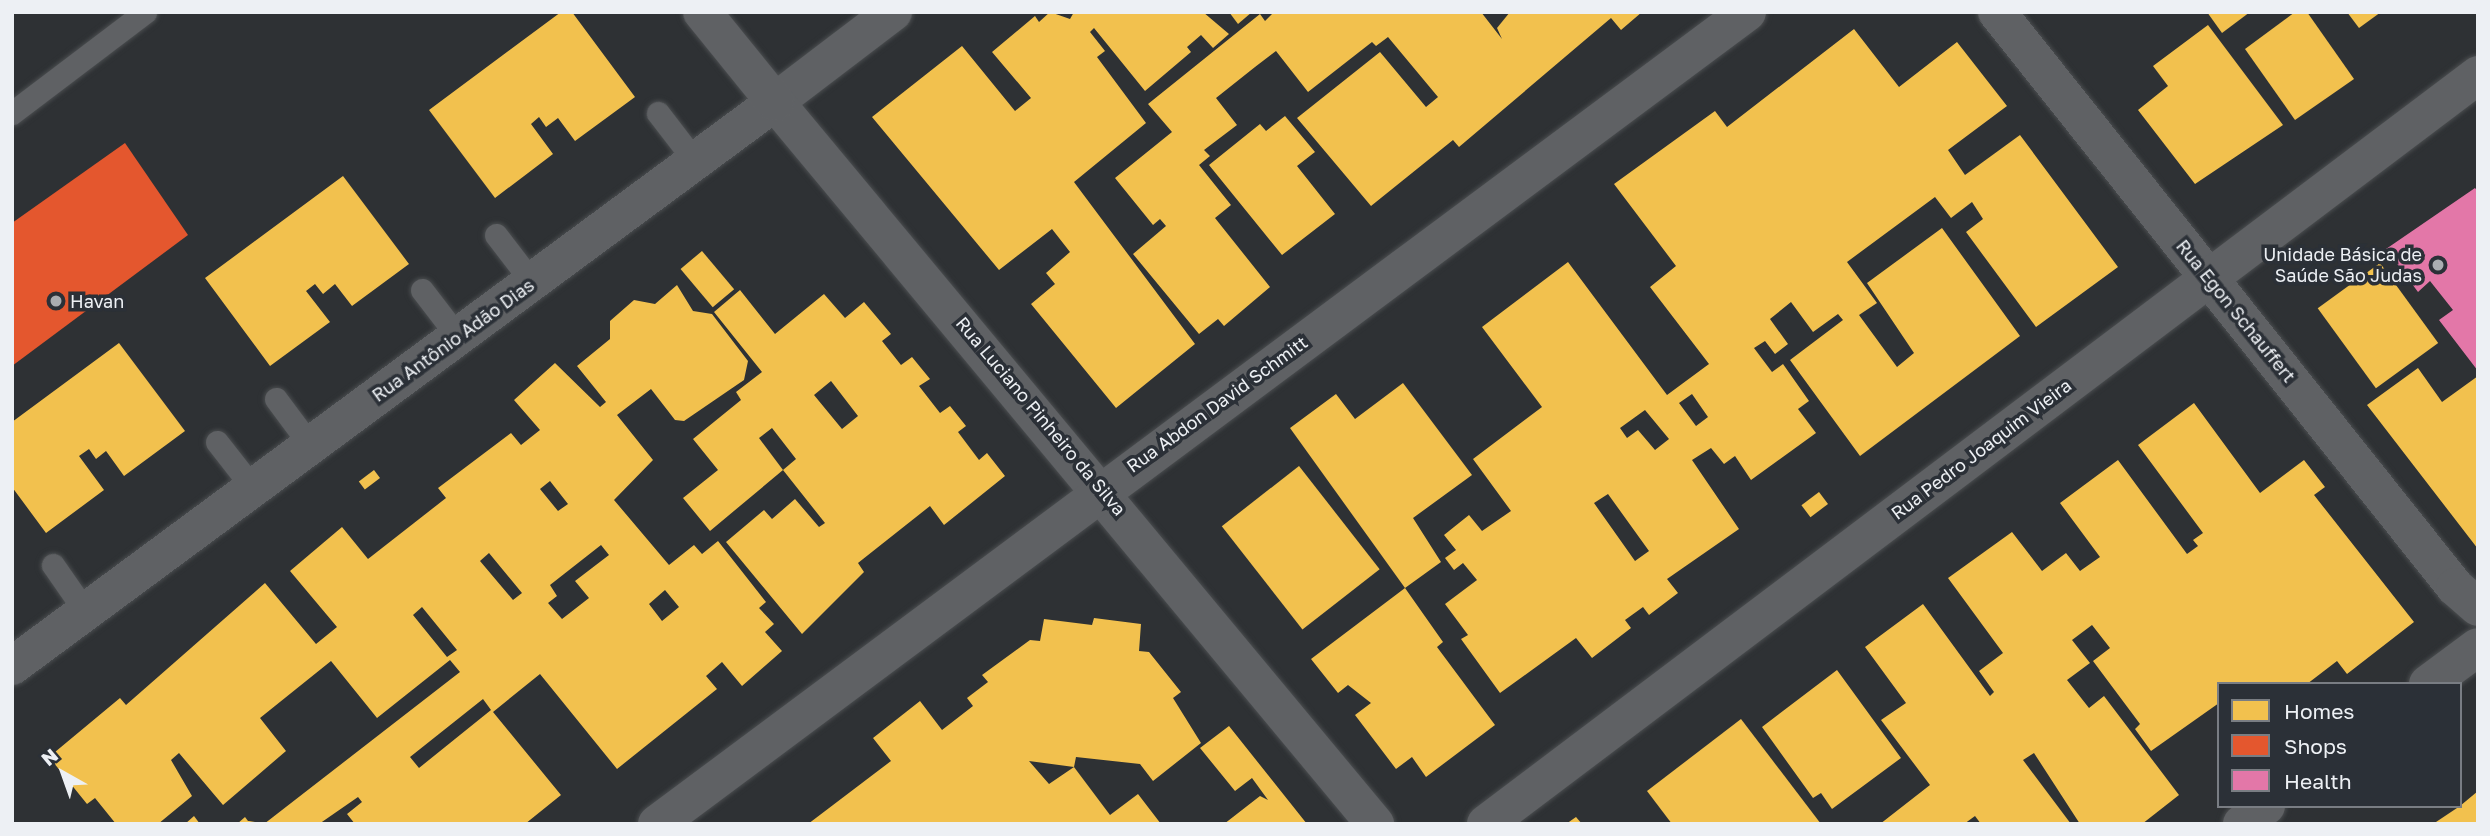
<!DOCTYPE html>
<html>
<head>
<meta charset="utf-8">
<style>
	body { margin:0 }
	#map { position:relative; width:2490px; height:836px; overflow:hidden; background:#2e3134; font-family:"Golos Text",sans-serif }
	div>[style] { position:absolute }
	.homes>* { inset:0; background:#f2c14e; transform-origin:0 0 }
	.shops>* { inset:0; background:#e4572e }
	.health>* { inset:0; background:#e377a8 }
	.roads { filter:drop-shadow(0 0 2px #4a4d4f) drop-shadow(0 0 2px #4a4d4f) }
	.service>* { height:23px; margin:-11.5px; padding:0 11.5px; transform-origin:11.5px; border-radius:11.5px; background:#5f6164 }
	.minor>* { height:38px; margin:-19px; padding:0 19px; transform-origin:19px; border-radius:19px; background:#5f6164 }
	.secondary>* { height:38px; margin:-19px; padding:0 19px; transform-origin:19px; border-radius:19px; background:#5f6164 }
	.dots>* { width:19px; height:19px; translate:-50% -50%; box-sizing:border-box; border:4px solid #2b3037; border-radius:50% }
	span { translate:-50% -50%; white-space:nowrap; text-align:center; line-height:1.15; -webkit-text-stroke:7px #2b3037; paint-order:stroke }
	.poi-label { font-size:18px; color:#edf0f4 }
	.right { translate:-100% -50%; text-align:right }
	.left { translate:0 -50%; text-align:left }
	.street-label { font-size:18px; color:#edf0f4 }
	.frame { position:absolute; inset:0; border:14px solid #edf0f4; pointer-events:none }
	.legend { position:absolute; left:2217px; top:682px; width:245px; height:126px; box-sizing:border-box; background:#2b3037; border:2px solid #797d83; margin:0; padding:9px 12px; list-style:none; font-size:21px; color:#edf0f4 }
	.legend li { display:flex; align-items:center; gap:14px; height:35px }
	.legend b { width:35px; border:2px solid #797d83 }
	.north { position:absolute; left:28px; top:738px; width:70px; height:70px; -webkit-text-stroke:5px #2b3037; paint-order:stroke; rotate:320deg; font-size:19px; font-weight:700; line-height:28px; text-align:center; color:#edf0f4 }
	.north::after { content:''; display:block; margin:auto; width:24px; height:32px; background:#edf0f4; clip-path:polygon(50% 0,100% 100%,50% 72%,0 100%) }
</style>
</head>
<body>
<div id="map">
	<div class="homes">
		<div style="clip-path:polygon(561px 12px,572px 12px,635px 97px,575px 141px,558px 118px,546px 127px,539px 117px,531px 124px,553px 154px,495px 198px,429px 110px)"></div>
		<div style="clip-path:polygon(1050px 12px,1070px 19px,1074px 12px,1203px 12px,1229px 34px,1213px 48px,1201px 35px,1187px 47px,1191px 52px,1145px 91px,1094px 28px,1090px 32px,1105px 51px,1097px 57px,1146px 123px,1074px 182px,1195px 344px,1116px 408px,1031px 304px,1055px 284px,1046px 273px,1070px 252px,1052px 229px,999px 270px,872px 117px,962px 46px,1015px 111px,1031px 98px,992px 52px,1035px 16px,1039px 22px)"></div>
		<div style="clip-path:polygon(1229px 12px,1252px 12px,1238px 24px)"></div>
		<div style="clip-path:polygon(1274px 12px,1481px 12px,1502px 39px,1497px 28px,1510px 12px,1642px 12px,1621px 30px,1611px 18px,1459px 147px,1453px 140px,1371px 206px,1297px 118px,1380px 52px,1426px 107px,1438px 97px,1388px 37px,1376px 46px,1372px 42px,1308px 92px,1276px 51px,1255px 67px,1216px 98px,1237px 125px,1204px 150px,1210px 156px,1199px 165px,1231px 205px,1215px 218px,1270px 287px,1224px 326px,1218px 319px,1199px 334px,1133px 254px,1166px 226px,1160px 219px,1153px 225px,1115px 178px,1172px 132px,1148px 104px,1260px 14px,1265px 21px)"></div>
		<div style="clip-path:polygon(2207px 12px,2250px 12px,2222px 33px)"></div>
		<div style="clip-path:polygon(2295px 12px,2307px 12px,2354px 79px,2295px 120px,2245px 49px)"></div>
		<div style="clip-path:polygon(2347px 12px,2381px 12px,2359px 28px)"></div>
		<div style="clip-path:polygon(2208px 25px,2283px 125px,2195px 184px,2138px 110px,2168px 86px,2153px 66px)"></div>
		<div style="clip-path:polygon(evenodd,1854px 29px,1899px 87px,1957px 42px,2007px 106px,1948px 150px,1965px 175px,2020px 135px,2118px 267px,2036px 327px,1966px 232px,1983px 219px,1972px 202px,1951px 218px,1935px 197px,1847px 262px,1877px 303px,1859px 315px,1897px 367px,1914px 353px,1867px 283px,1942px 228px,2020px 336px,1860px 456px,1790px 360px,1843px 320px,1838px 314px,1813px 332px,1791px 302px,1770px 319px,1788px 344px,1775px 354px,1765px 341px,1754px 348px,1772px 372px,1783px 364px,1809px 401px,1798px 409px,1816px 433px,1751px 480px,1735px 456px,1724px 464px,1711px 448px,1692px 460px,1739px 529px,1667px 579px,1678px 593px,1649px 615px,1643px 607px,1625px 620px,1631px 628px,1592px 658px,1576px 638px,1500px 693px,1461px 639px,1468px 635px,1445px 604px,1477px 580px,1463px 563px,1454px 570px,1445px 558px,1456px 550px,1444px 535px,1469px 515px,1482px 531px,1511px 511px,1473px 459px,1542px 407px,1482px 327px,1568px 262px,1667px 395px,1709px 364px,1650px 287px,1676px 266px,1614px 184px,1715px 111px,1727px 127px,1854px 29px,1692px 394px,1708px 417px,1696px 426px,1679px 403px,1692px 394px,1854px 29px,1645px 410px,1669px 439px,1655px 450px,1638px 430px,1627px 438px,1620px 428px,1645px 410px,1854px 29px,1608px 494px,1649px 551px,1635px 561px,1594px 503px,1608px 494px)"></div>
		<div style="clip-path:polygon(1285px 116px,1315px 152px,1297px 166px,1335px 214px,1282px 255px,1209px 165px,1260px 124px,1266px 131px)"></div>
		<div style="clip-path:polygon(343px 176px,409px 264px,352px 306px,335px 284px,323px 294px,315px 284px,306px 291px,330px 322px,270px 366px,205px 278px)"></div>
		<div style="left:702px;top:251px;width:50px;height:28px;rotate:50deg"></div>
		<div style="left:2380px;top:263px;width:99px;height:77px;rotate:54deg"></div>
		<div style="clip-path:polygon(evenodd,677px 285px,693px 311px,712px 314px,748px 361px,744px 380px,684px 421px,675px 420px,651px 389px,617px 415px,653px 460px,614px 500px,669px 565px,694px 545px,702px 554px,718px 541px,766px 602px,759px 608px,774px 624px,765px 632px,782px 651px,742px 686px,722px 662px,706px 676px,717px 689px,617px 769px,540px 674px,493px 712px,561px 795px,525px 824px,355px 824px,347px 814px,362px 802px,358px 797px,319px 824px,264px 824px,460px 672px,450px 660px,377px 718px,331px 661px,260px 718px,286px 751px,223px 805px,179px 753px,171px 760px,192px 796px,158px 824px,116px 824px,95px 798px,87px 804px,49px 757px,120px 698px,126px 705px,265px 583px,316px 644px,337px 627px,290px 571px,342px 527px,368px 559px,446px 498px,438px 488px,511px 433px,521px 445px,540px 430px,514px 400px,555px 363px,600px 407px,606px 402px,577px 366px,610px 339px,610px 321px,634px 300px,655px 304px,677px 285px,550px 481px,568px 504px,558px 511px,540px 489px,550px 481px,677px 285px,601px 545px,609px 555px,575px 581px,589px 598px,562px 619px,548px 603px,557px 596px,550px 585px,601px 545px,677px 285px,489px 553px,522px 593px,513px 600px,480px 561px,489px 553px,677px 285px,665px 590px,679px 607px,662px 621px,649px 604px,665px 590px,677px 285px,422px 607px,457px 650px,447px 657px,413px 615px,422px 607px,677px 285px,483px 699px,491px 710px,419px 768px,410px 757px,483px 699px)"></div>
		<div style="clip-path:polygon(evenodd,740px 290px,775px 334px,824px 294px,845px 318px,864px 302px,891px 334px,882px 341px,901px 365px,912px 357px,930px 379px,919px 386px,940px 413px,950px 406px,966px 426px,958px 432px,979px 460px,987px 453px,1005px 476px,944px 525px,930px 506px,858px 563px,864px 572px,802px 634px,726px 542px,764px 510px,772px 519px,795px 499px,819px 527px,825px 523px,783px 470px,710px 531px,683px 498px,718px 470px,693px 439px,741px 400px,736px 392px,762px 372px,714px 312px,740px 290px,831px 381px,858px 416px,842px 429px,814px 395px,831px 381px,740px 290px,772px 428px,796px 459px,783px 470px,759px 438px,772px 428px)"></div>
		<div style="clip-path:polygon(119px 343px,185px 431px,124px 476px,106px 451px,96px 459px,89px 449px,79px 456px,104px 490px,46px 533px,12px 487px,12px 422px)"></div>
		<div style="clip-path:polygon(2418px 368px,2442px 402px,2478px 376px,2478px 549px,2367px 405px)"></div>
		<div style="clip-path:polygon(1403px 383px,1472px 475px,1413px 518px,1441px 562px,1405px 588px,1290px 428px,1336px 394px,1355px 419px)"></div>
		<div style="clip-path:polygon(2194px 403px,2260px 493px,2304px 460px,2325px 487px,2314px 495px,2414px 622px,2347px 674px,2337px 661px,2307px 684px,2219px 684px,2219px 703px,2151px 751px,2135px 729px,2140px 724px,2093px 661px,2110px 648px,2092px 625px,2072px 640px,2090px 663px,2067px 680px,2089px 708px,2104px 696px,2179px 795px,2142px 824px,2080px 824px,2034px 753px,2023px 760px,2071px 824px,1981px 824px,1975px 816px,1964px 824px,1880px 824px,1930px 785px,1881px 720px,1906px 703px,1865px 647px,1923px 604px,1990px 696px,1994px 692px,1979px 671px,2003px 653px,1948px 578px,2012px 532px,2042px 571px,2066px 553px,2080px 571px,2100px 557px,2060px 503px,2118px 460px,2187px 554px,2198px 546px,2193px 540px,2203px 533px,2138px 445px)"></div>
		<div style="left:1299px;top:466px;width:131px;height:98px;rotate:52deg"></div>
		<div style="left:374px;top:470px;width:10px;height:19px;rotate:53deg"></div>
		<div style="left:1819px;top:492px;width:15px;height:22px;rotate:53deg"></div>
		<div style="clip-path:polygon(1405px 588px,1443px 642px,1437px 647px,1495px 725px,1426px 777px,1412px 757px,1396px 769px,1355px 715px,1371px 703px,1348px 685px,1338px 693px,1311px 659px)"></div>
		<div style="clip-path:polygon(1094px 618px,1141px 624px,1139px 651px,1149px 652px,1181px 692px,1173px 698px,1201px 743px,1153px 781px,1140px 764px,1076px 757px,1074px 767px,1029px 761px,1049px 784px,1074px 767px,1110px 815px,1138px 794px,1161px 824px,808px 824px,891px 761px,873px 738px,920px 701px,942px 730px,973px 706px,967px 698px,988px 682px,982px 675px,1030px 640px,1040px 641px,1044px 619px,1092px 625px)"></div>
		<div style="clip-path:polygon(1837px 670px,1901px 758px,1832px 809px,1821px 793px,1813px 798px,1762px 727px)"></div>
		<div style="clip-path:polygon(1741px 719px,1821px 824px,1672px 824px,1647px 791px)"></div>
		<div style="clip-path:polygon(1229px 726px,1307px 824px,1224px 824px,1260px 796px,1268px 800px,1252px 778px,1235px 791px,1200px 748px)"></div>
		<div style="clip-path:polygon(2478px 791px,2478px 824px,2433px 824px,2460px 806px)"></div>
		<div style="clip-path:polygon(194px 816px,200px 824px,185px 824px)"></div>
		<div style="clip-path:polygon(245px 817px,248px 821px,255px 821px,237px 824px)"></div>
		<div style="clip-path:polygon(1576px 817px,1582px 824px,1566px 824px)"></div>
	</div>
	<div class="shops">
		<div style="clip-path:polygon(125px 143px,188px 235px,12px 366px,12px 223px)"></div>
	</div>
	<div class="health">
		<div style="clip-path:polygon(2475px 188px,2478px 192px,2478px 371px,2439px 320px,2453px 310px,2430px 281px,2418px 292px,2386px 249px)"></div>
	</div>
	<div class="roads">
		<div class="service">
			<div style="left:12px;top:113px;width:167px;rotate:-37.2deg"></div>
			<div style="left:658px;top:113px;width:61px;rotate:52.4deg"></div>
			<div style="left:496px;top:235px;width:59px;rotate:52.5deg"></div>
			<div style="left:422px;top:290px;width:59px;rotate:52.5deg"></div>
			<div style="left:276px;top:399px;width:59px;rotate:53.3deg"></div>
			<div style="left:217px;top:442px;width:58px;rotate:52deg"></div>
			<div style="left:53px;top:565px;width:56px;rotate:55.2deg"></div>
		</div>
		<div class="minor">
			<div style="left:893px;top:12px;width:148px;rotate:142.7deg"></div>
			<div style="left:775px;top:102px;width:939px;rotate:50.27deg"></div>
			<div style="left:1997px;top:12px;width:735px;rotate:51.46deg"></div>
			<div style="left:2455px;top:587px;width:30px;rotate:41deg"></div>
			<div style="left:2428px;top:684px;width:62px;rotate:-36.5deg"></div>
			<div style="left:657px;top:824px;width:1359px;rotate:-36.68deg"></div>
			<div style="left:1486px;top:824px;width:1243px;rotate:-37.05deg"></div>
			<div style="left:2242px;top:824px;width:30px;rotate:-37deg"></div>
		</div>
		<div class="secondary">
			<div style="left:12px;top:666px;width:949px;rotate:-36.47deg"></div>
			<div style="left:775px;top:102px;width:116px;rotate:-129deg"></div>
		</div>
	</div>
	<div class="dots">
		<div style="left:2438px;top:265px;background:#aaadb1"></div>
		<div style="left:56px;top:301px;background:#aaadb1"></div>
	</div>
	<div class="poi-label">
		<span class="right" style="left:2422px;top:265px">Unidade Básica de<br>Saúde São Judas</span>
		<span class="left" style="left:70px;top:301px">Havan</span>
	</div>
	<div class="street-label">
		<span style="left:2236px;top:311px;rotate:51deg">Rua Egon Schauffert</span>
		<span style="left:453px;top:340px;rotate:-36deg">Rua Antônio Adão Dias</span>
		<span style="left:1217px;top:404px;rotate:-36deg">Rua Abdon David Schmitt</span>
		<span style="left:1041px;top:416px;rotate:50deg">Rua Luciano Pinheiro da Silva</span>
		<span style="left:1981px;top:449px;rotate:-37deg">Rua Pedro Joaquim Vieira</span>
	</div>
	<div class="frame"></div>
	<ul class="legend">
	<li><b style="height:19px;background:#f2c14e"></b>Homes</li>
	<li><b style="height:19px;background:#e4572e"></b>Shops</li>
	<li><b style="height:19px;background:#e377a8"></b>Health</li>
	</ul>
	<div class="north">N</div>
</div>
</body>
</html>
